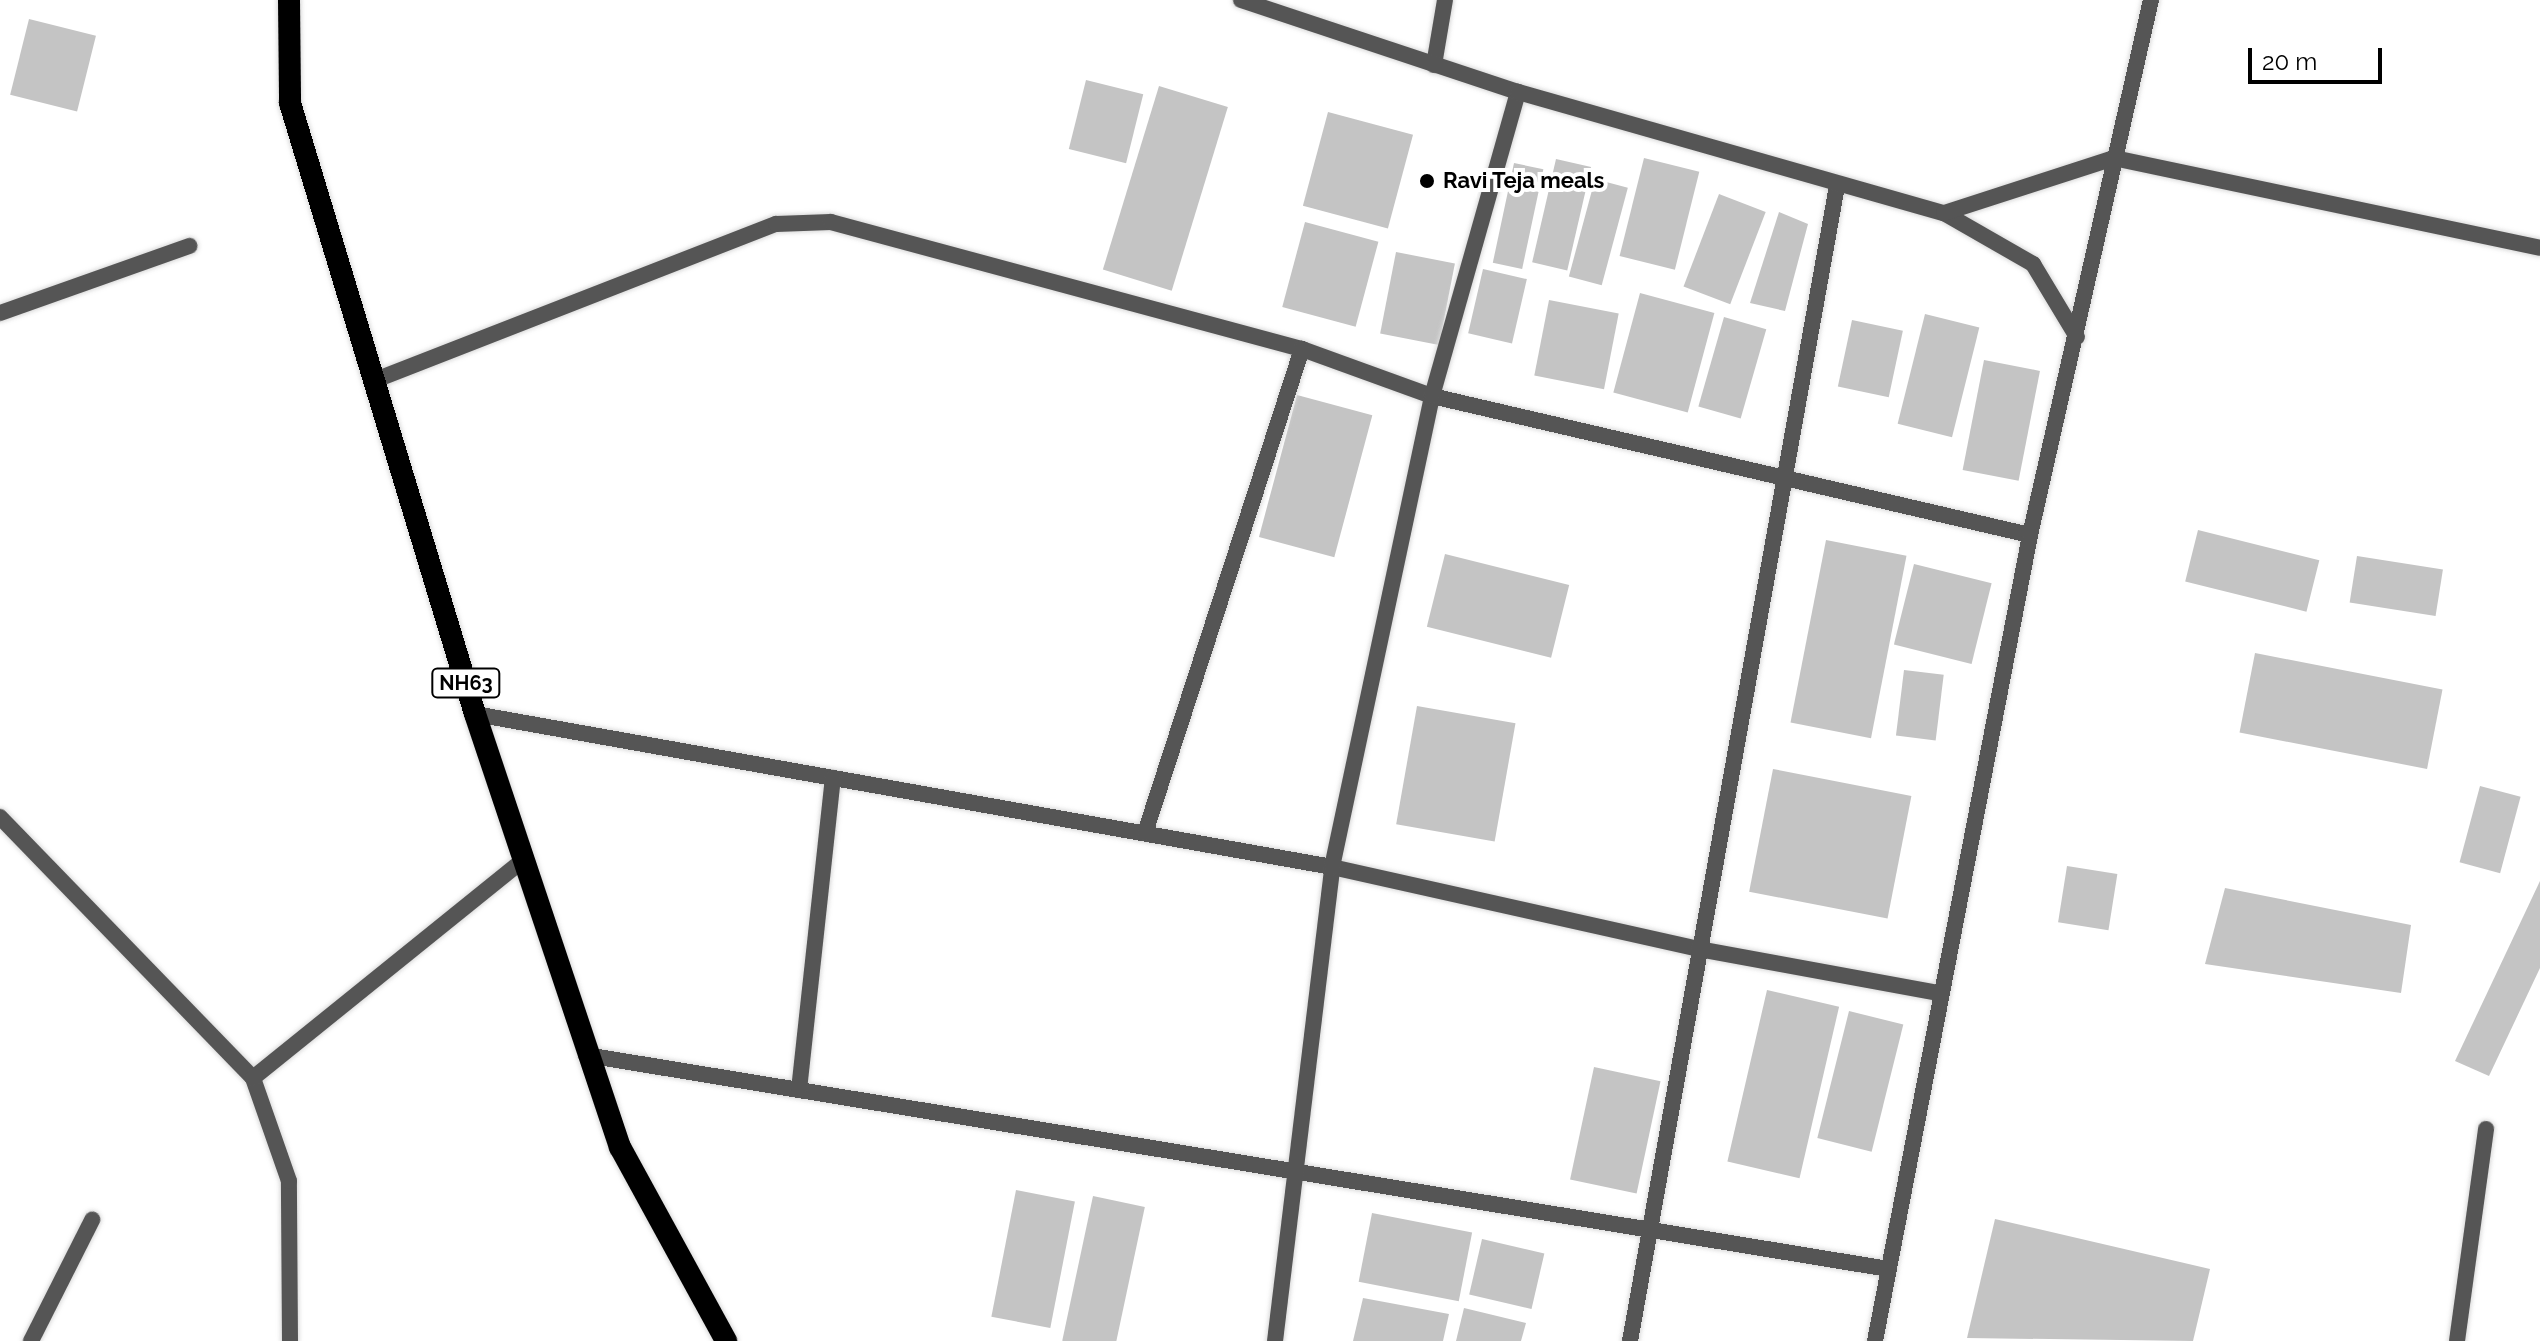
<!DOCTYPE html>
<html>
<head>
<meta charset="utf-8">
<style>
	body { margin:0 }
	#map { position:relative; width:2540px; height:1341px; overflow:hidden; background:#fff; font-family:Raleway,sans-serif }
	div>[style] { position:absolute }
	.building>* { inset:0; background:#c4c4c4; transform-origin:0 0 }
	.roads { filter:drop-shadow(0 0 2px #dbdbdb) drop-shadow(0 0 2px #dbdbdb) }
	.service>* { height:16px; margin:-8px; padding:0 8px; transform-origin:8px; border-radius:8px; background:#555 }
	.minor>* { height:16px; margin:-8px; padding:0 8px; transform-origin:8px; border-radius:8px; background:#555 }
	.tertiary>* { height:16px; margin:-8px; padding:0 8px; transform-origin:8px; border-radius:8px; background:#555 }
	.trunk>* { height:22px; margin:-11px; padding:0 11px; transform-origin:11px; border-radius:11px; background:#000 }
	.dots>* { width:22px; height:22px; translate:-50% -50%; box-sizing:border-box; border:4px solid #fff; border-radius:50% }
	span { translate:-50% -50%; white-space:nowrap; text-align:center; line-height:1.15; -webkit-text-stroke:8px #fff; paint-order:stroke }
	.shield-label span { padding:2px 6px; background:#fff; border:2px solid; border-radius:6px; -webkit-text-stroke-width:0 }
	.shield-label { font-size:20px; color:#000; font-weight:700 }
	.poi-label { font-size:22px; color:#000; font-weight:700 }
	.left { translate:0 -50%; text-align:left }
	.scale { position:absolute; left:2248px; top:48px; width:134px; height:36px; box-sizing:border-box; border:4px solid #000; border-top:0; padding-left:10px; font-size:24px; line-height:28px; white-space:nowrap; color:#000; -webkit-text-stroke:6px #fff; paint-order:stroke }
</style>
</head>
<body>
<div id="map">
	<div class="building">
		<div style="left:29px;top:19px;width:69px;height:78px;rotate:14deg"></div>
		<div style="left:1086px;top:80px;width:59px;height:71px;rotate:14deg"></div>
		<div style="left:1159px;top:86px;width:72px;height:192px;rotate:17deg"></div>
		<div style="left:1328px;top:112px;width:88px;height:97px;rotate:15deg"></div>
		<div style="left:1644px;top:158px;width:57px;height:101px;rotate:14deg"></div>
		<div style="left:1556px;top:159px;width:36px;height:106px;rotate:13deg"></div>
		<div style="left:1514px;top:163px;width:30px;height:102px;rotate:12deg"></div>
		<div style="left:1595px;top:179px;width:34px;height:101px;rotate:15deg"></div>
		<div style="left:1719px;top:194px;width:50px;height:99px;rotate:21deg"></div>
		<div style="clip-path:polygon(1779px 212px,1808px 224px,1785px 311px,1750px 303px)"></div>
		<div style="left:1305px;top:222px;width:76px;height:88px;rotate:15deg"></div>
		<div style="left:1396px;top:252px;width:60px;height:83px;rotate:11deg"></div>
		<div style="left:1483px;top:269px;width:45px;height:66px;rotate:13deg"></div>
		<div style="left:1640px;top:293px;width:77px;height:103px;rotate:15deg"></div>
		<div style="left:1549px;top:300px;width:71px;height:77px;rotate:11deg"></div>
		<div style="left:1925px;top:314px;width:56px;height:113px;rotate:14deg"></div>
		<div style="left:1724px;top:317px;width:44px;height:93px;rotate:16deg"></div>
		<div style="left:1852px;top:320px;width:52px;height:68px;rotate:12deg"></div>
		<div style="left:1984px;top:360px;width:57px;height:112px;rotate:11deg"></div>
		<div style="left:1297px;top:395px;width:78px;height:147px;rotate:15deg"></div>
		<div style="left:2198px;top:530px;width:125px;height:53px;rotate:14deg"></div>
		<div style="left:1826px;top:540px;width:82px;height:186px;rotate:11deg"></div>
		<div style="left:1445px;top:554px;width:128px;height:75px;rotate:14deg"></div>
		<div style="left:2357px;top:556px;width:87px;height:47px;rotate:9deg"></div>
		<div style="left:1914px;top:564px;width:80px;height:83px;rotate:14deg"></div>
		<div style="left:2255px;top:653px;width:191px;height:81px;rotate:11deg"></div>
		<div style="left:1904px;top:670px;width:40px;height:66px;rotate:7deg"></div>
		<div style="left:1417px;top:706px;width:100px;height:120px;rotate:10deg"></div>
		<div style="left:1773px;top:769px;width:141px;height:125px;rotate:11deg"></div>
		<div style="left:2480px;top:786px;width:42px;height:79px;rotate:15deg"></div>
		<div style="left:2067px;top:866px;width:51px;height:57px;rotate:9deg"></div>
		<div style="clip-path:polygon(2540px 881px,2540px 968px,2489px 1076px,2455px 1061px)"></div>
		<div style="clip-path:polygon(2225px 888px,2411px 925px,2401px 993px,2205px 964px)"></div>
		<div style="left:1767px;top:990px;width:74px;height:176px;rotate:13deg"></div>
		<div style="left:1849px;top:1011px;width:56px;height:131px;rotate:14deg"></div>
		<div style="left:1594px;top:1067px;width:68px;height:115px;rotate:12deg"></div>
		<div style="left:1016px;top:1190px;width:60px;height:129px;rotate:11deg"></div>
		<div style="left:1093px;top:1196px;width:53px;height:148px;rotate:12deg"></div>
		<div style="left:1372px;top:1213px;width:102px;height:70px;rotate:11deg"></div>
		<div style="clip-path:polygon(1995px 1219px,2210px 1269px,2193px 1341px,1967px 1338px)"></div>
		<div style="left:1482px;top:1239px;width:64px;height:57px;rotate:13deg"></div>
		<div style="clip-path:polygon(1363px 1298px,1449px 1314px,1443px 1341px,1353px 1341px)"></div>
		<div style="clip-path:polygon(1464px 1308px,1526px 1323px,1521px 1341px,1456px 1341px)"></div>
	</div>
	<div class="roads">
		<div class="service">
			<div style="left:1434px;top:65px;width:66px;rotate:-80.4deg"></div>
			<div style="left:2114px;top:158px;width:435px;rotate:11.9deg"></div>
			<div style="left:2457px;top:1341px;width:214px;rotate:-82.2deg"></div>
		</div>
		<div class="minor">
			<div style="left:0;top:313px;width:201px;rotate:-19.5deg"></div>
			<div style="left:378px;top:379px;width:427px;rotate:-21.3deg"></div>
			<div style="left:776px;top:224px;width:55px;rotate:-2.1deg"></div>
			<div style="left:831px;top:222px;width:488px;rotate:15.1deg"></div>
			<div style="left:1302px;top:349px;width:138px;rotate:19.9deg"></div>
			<div style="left:1432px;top:396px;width:614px;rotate:13.09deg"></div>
			<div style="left:475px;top:714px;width:871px;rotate:10.12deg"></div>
			<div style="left:1332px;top:867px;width:376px;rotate:12.6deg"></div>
			<div style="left:1699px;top:949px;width:243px;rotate:10.4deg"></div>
			<div style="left:0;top:817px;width:363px;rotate:45.9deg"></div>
			<div style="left:1145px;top:833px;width:509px;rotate:-72.03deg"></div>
			<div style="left:586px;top:1055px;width:1319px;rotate:9.33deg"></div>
			<div style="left:799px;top:1090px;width:314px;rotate:-83.8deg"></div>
			<div style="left:31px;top:1341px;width:136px;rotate:-63.2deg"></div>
			<div style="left:290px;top:1341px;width:160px;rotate:-90.4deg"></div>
			<div style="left:289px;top:1181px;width:109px;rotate:-109.3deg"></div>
			<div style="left:253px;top:1078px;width:348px;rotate:-38.9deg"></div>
			<div style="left:1275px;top:1341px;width:477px;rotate:-83.1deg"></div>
			<div style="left:1332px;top:867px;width:481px;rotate:-78deg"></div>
			<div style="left:1432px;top:396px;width:316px;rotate:-74.2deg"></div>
			<div style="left:1630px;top:1341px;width:1173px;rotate:-79.84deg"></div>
		</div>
		<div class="tertiary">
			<div style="left:1241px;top:0;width:292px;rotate:18.4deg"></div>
			<div style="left:1518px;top:92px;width:443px;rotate:15.9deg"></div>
			<div style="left:1944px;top:213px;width:103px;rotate:29.8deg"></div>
			<div style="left:2033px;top:264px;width:85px;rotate:58.9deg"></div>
			<div style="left:1944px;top:213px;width:179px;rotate:-17.9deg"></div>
			<div style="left:1875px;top:1341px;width:821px;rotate:-79.11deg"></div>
			<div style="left:2030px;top:535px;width:549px;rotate:-77.26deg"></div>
		</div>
		<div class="trunk">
			<div style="left:289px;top:0;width:103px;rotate:89.4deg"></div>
			<div style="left:290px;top:103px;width:638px;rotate:73.15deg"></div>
			<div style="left:475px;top:714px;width:457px;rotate:71.5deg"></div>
			<div style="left:620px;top:1147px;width:221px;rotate:61.3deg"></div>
		</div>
	</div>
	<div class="dots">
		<div style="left:1427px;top:181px;background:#000"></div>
	</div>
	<div class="shield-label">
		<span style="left:466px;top:683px">NH63</span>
	</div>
	<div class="poi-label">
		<span class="left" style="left:1443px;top:181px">Ravi Teja meals</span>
	</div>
	<div class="scale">20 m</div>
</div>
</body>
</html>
